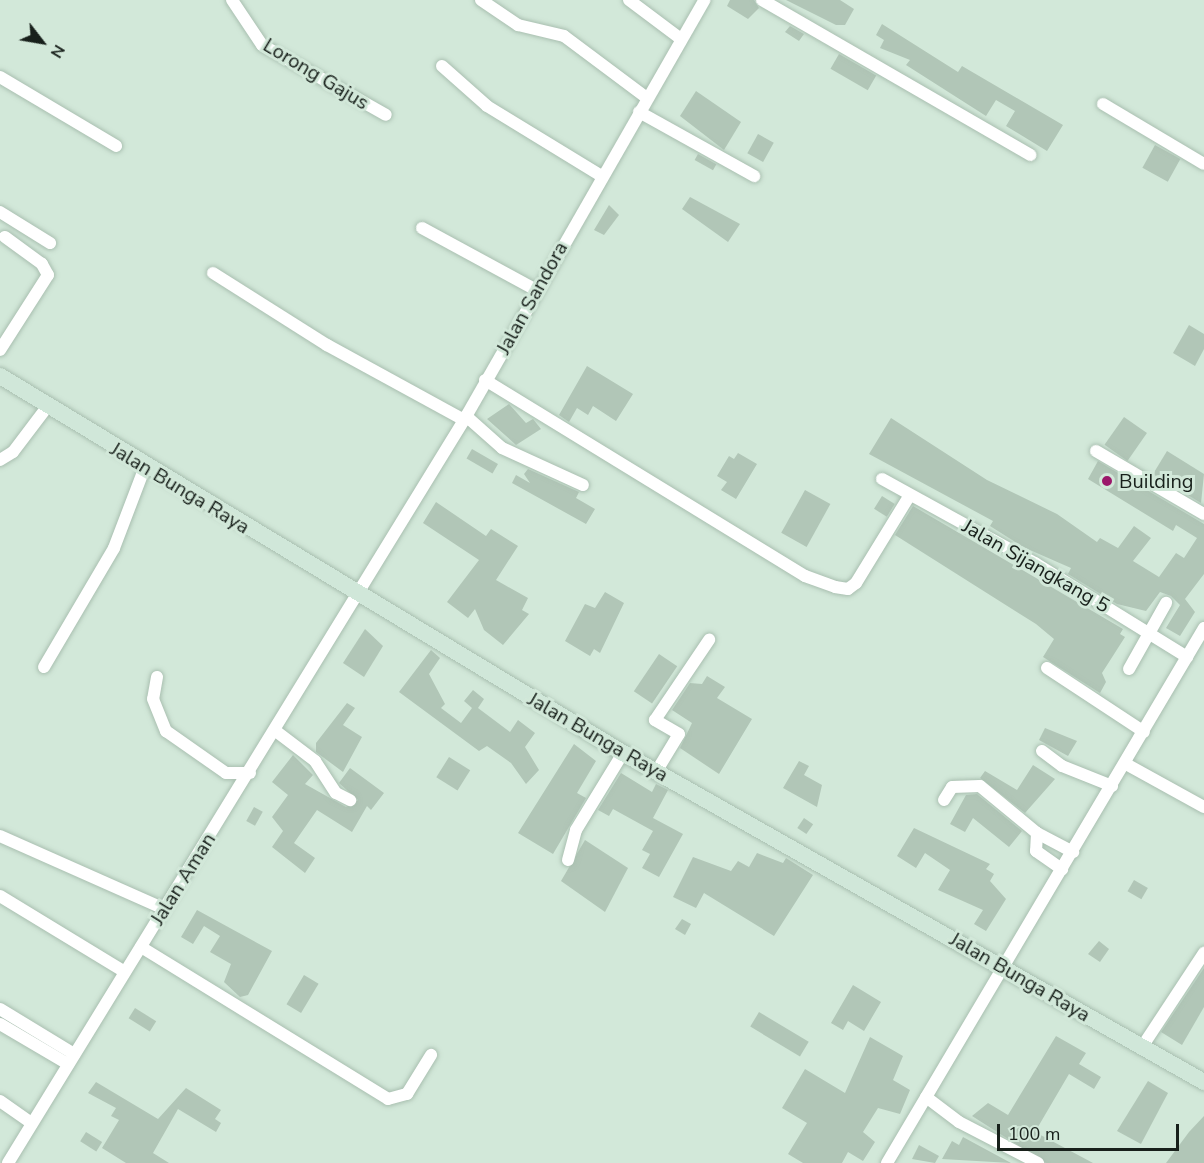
<!DOCTYPE html>
<html>
<head>
<meta charset="utf-8">
<style>
	body { margin:0 }
	#map { position:relative; width:1204px; height:1163px; overflow:hidden; background:#d2e8d9; font-family:"Nunito Sans",sans-serif }
	div>[style] { position:absolute }
	.building>* { inset:0; background:#b1c6b7; transform-origin:0 0 }
	.roads { filter:drop-shadow(0 0 2px #a9bfb0) drop-shadow(0 0 2px #a9bfb0) }
	.street>* { height:12px; margin:-6px; padding:0 6px; transform-origin:6px; border-radius:6px; background:#fff }
	.secondary>* { height:16px; margin:-8px; padding:0 8px; transform-origin:8px; border-radius:8px; background:#d0e7d9 }
	.dots>* { width:16px; height:16px; translate:-50% -50%; box-sizing:border-box; border:3px solid #d2e8d9; border-radius:50% }
	span { translate:-50% -50%; white-space:nowrap; text-align:center; line-height:1.15; -webkit-text-stroke:6px #d2e8d9; paint-order:stroke }
	.street-label { font-size:20px; color:#18201b }
	.poi-label { font-size:20px; color:#18201b }
	.left { translate:0 -50%; text-align:left }
	.north { position:absolute; left:12px; top:12px; width:60px; height:60px; -webkit-text-stroke:4px #d2e8d9; paint-order:stroke; rotate:121deg; font-size:16px; font-weight:700; line-height:24px; text-align:center; color:#18201b }
	.north::after { content:''; display:block; margin:auto; width:21px; height:27px; background:#18201b; clip-path:polygon(50% 0,100% 100%,50% 72%,0 100%) }
	.scale { position:absolute; left:997px; top:1124px; width:182px; height:27px; box-sizing:border-box; border:3px solid #18201b; border-top:0; padding-left:8px; font-size:18px; line-height:21px; white-space:nowrap; color:#18201b; -webkit-text-stroke:4px #d2e8d9; paint-order:stroke }
</style>
</head>
<body>
<div id="map">
	<div class="building">
		<div style="clip-path:polygon(730px 0,754px 0,759px 8px,748px 19px,727px 6px)"></div>
		<div style="clip-path:polygon(786px 0,840px 0,854px 9px,845px 25px,836px 25px)"></div>
		<div style="clip-path:polygon(882px 24px,958px 72px,962px 66px,1063px 125px,1047px 151px,1006px 126px,1015px 111px,996px 100px,986px 116px,906px 65px,910px 60px,880px 48px,884px 40px,876px 35px)"></div>
		<div style="clip-path:polygon(790px 26px,804px 34px,799px 41px,785px 32px)"></div>
		<div style="left:839px;top:54px;width:43px;height:17px;rotate:30deg"></div>
		<div style="clip-path:polygon(696px 91px,741px 122px,724px 150px,680px 116px)"></div>
		<div style="left:758px;top:134px;width:18px;height:22px;rotate:29deg"></div>
		<div style="left:1155px;top:145px;width:29px;height:26px;rotate:29deg"></div>
		<div style="left:698px;top:154px;width:21px;height:7px;rotate:29deg"></div>
		<div style="clip-path:polygon(690px 197px,740px 224px,728px 242px,682px 209px)"></div>
		<div style="clip-path:polygon(609px 205px,619px 215px,604px 235px,594px 230px)"></div>
		<div style="clip-path:polygon(1189px 325px,1204px 334px,1204px 349px,1195px 366px,1173px 353px)"></div>
		<div style="clip-path:polygon(587px 366px,633px 394px,616px 421px,593px 406px,588px 415px,577px 408px,569px 422px,559px 415px)"></div>
		<div style="clip-path:polygon(509px 404px,526px 423px,533px 419px,541px 429px,516px 445px,487px 419px)"></div>
		<div style="left:1124px;top:417px;width:28px;height:34px;rotate:35deg"></div>
		<div style="clip-path:polygon(891px 418px,987px 480px,1057px 514px,1097px 542px,1100px 538px,1118px 548px,1134px 526px,1151px 538px,1133px 561px,1159px 577px,1176px 553px,1184px 558px,1197px 538px,1176px 525px,1173px 531px,1088px 479px,1098px 461px,1204px 524px,1204px 574px,1185px 599px,1195px 612px,1180px 636px,1166px 628px,1180px 605px,1171px 596px,1160px 592px,1146px 611px,1117px 604px,1068px 574px,1071px 568px,1023px 547px,990px 526px,993px 521px,869px 454px)"></div>
		<div style="left:472px;top:449px;width:30px;height:11px;rotate:30deg"></div>
		<div style="clip-path:polygon(1167px 451px,1204px 474px,1201px 503px,1153px 474px)"></div>
		<div style="clip-path:polygon(738px 453px,757px 464px,736px 499px,721px 490px,727px 482px,717px 476px,729px 456px,734px 459px)"></div>
		<div style="clip-path:polygon(528px 469px,579px 492px,576px 498px,595px 509px,586px 524px,512px 483px,516px 475px,530px 483px,524px 474px)"></div>
		<div style="left:805px;top:490px;width:29px;height:49px;rotate:29deg"></div>
		<div style="left:882px;top:496px;width:15px;height:15px;rotate:32deg"></div>
		<div style="clip-path:polygon(436px 502px,486px 536px,491px 529px,518px 546px,496px 580px,528px 598px,522px 610px,529px 614px,503px 645px,484px 630px,475px 609px,468px 618px,447px 602px,479px 560px,423px 523px)"></div>
		<div style="clip-path:polygon(913px 506px,1123px 629px,1120px 634px,1125px 637px,1102px 673px,1106px 682px,1100px 693px,1043px 657px,1054px 639px,1036px 624px,895px 535px)"></div>
		<div style="clip-path:polygon(605px 592px,624px 603px,600px 653px,594px 649px,590px 656px,565px 641px,585px 604px,595px 608px)"></div>
		<div style="clip-path:polygon(365px 629px,383px 646px,364px 677px,343px 663px)"></div>
		<div style="clip-path:polygon(431px 650px,440px 658px,429px 674px,445px 704px,441px 708px,461px 723px,472px 708px,464px 701px,473px 690px,484px 699px,478px 708px,510px 732px,518px 720px,535px 733px,525px 747px,539px 770px,526px 784px,511px 763px,487px 746px,479px 751px,399px 692px)"></div>
		<div style="left:659px;top:654px;width:22px;height:45px;rotate:34deg"></div>
		<div style="clip-path:polygon(707px 676px,725px 687px,717px 698px,752px 719px,719px 774px,680px 748px,692px 723px,672px 710px,690px 683px,702px 684px)"></div>
		<div style="clip-path:polygon(347px 703px,355px 708px,343px 725px,362px 737px,343px 772px,316px 752px,316px 743px)"></div>
		<div style="clip-path:polygon(1045px 728px,1077px 741px,1068px 756px,1039px 740px)"></div>
		<div style="clip-path:polygon(574px 744px,596px 761px,577px 793px,586px 798px,553px 854px,518px 833px)"></div>
		<div style="clip-path:polygon(293px 755px,313px 775px,305px 784px,346px 807px,358px 800px,339px 783px,350px 768px,384px 793px,371px 810px,367px 806px,352px 832px,317px 810px,294px 843px,315px 858px,305px 873px,272px 847px,283px 831px,272px 817px,288px 795px,272px 782px)"></div>
		<div style="left:449px;top:757px;width:25px;height:24px;rotate:32deg"></div>
		<div style="clip-path:polygon(799px 761px,809px 766px,804px 775px,822px 785px,817px 807px,783px 788px)"></div>
		<div style="clip-path:polygon(1033px 765px,1055px 779px,1025px 813px,980px 778px,985px 771px,1017px 790px)"></div>
		<div style="clip-path:polygon(621px 773px,652px 792px,656px 784px,668px 790px,653px 818px,683px 834px,659px 877px,642px 868px,650px 854px,642px 850px,653px 831px,613px 809px,609px 816px,598px 810px)"></div>
		<div style="clip-path:polygon(977px 794px,1022px 831px,1009px 847px,973px 818px,965px 832px,950px 824px,966px 795px)"></div>
		<div style="left:254px;top:807px;width:10px;height:16px;rotate:29deg"></div>
		<div style="left:804px;top:818px;width:11px;height:12px;rotate:34deg"></div>
		<div style="clip-path:polygon(914px 828px,990px 864px,986px 869px,994px 874px,990px 881px,1006px 899px,986px 931px,974px 924px,983px 910px,938px 890px,950px 870px,925px 853px,916px 868px,897px 856px)"></div>
		<div style="clip-path:polygon(585px 840px,628px 868px,605px 912px,561px 881px)"></div>
		<div style="clip-path:polygon(757px 853px,783px 863px,786px 858px,813px 875px,774px 936px,704px 893px,696px 908px,673px 897px,693px 857px,731px 871px,738px 861px,749px 867px)"></div>
		<div style="left:1134px;top:880px;width:16px;height:13px;rotate:30deg"></div>
		<div style="clip-path:polygon(197px 910px,272px 951px,248px 995px,240px 997px,224px 982px,231px 964px,210px 952px,220px 936px,204px 926px,193px 944px,181px 937px)"></div>
		<div style="clip-path:polygon(682px 919px,691px 924px,685px 935px,675px 929px)"></div>
		<div style="clip-path:polygon(1099px 941px,1109px 949px,1100px 962px,1088px 954px)"></div>
		<div style="clip-path:polygon(1204px 968px,1204px 1007px,1182px 1045px,1161px 1032px)"></div>
		<div style="left:304px;top:975px;width:17px;height:34px;rotate:31deg"></div>
		<div style="clip-path:polygon(853px 985px,881px 1002px,864px 1031px,848px 1021px,843px 1030px,831px 1023px)"></div>
		<div style="left:135px;top:1008px;width:25px;height:12px;rotate:32deg"></div>
		<div style="left:759px;top:1012px;width:58px;height:17px;rotate:31deg"></div>
		<div style="clip-path:polygon(1056px 1036px,1086px 1053px,1079px 1064px,1101px 1077px,1094px 1089px,1069px 1074px,1035px 1132px,1093px 1163px,1046px 1163px,972px 1116px,988px 1103px,1008px 1115px)"></div>
		<div style="clip-path:polygon(870px 1037px,903px 1056px,893px 1080px,910px 1090px,900px 1114px,878px 1108px,863px 1132px,875px 1142px,863px 1161px,848px 1152px,842px 1163px,803px 1163px,788px 1154px,807px 1123px,782px 1108px,805px 1069px,845px 1093px)"></div>
		<div style="clip-path:polygon(1148px 1081px,1168px 1093px,1141px 1144px,1117px 1131px)"></div>
		<div style="clip-path:polygon(96px 1082px,158px 1119px,186px 1088px,221px 1110px,215px 1119px,221px 1123px,216px 1132px,178px 1109px,153px 1153px,169px 1163px,126px 1163px,102px 1148px,119px 1120px,111px 1116px,116px 1108px,88px 1093px)"></div>
		<div style="clip-path:polygon(1204px 1116px,1204px 1163px,1166px 1163px,1189px 1132px)"></div>
		<div style="left:86px;top:1132px;width:19px;height:11px;rotate:32deg"></div>
		<div style="clip-path:polygon(963px 1137px,1011px 1163px,942px 1159px,952px 1141px,959px 1145px)"></div>
		<div style="clip-path:polygon(919px 1145px,939px 1156px,935px 1163px,912px 1159px)"></div>
	</div>
	<div class="roads">
		<div class="street">
			<div style="left:232px;top:0;width:54px;rotate:56.3deg"></div>
			<div style="left:262px;top:45px;width:142px;rotate:29.4deg"></div>
			<div style="left:481px;top:0;width:45px;rotate:34deg"></div>
			<div style="left:518px;top:25px;width:47px;rotate:13.4deg"></div>
			<div style="left:564px;top:36px;width:104px;rotate:36.8deg"></div>
			<div style="left:629px;top:0;width:65px;rotate:36.9deg"></div>
			<div style="left:762px;top:0;width:310px;rotate:30deg"></div>
			<div style="left:442px;top:66px;width:60px;rotate:41.6deg"></div>
			<div style="left:487px;top:106px;width:132px;rotate:31.4deg"></div>
			<div style="left:0;top:77px;width:135px;rotate:30.7deg"></div>
			<div style="left:1103px;top:104px;width:117px;rotate:30.7deg"></div>
			<div style="left:639px;top:112px;width:132px;rotate:29.1deg"></div>
			<div style="left:0;top:212px;width:59px;rotate:31.8deg"></div>
			<div style="left:422px;top:228px;width:130px;rotate:28.5deg"></div>
			<div style="left:213px;top:273px;width:135px;rotate:32.3deg"></div>
			<div style="left:327px;top:345px;width:156px;rotate:28.7deg"></div>
			<div style="left:0;top:350px;width:89px;rotate:-57.4deg"></div>
			<div style="left:48px;top:275px;width:13px;rotate:-119deg"></div>
			<div style="left:42px;top:264px;width:46px;rotate:-143.9deg"></div>
			<div style="left:485px;top:380px;width:375px;rotate:31.5deg"></div>
			<div style="left:805px;top:576px;width:32px;rotate:20deg"></div>
			<div style="left:835px;top:587px;width:13px;rotate:9deg"></div>
			<div style="left:848px;top:589px;width:10px;rotate:-37deg"></div>
			<div style="left:856px;top:583px;width:103px;rotate:-58.5deg"></div>
			<div style="left:466px;top:416px;width:48px;rotate:41.6deg"></div>
			<div style="left:502px;top:448px;width:89px;rotate:24.6deg"></div>
			<div style="left:1096px;top:451px;width:125px;rotate:30.3deg"></div>
			<div style="left:0;top:460px;width:15px;rotate:-32deg"></div>
			<div style="left:13px;top:452px;width:56px;rotate:-52.9deg"></div>
			<div style="left:882px;top:479px;width:175px;rotate:28.8deg"></div>
			<div style="left:1035px;top:563px;width:179px;rotate:31.7deg"></div>
			<div style="left:44px;top:667px;width:138px;rotate:-59.5deg"></div>
			<div style="left:114px;top:548px;width:87px;rotate:-69.1deg"></div>
			<div style="left:1047px;top:668px;width:116px;rotate:33.4deg"></div>
			<div style="left:1129px;top:669px;width:76px;rotate:-60.7deg"></div>
			<div style="left:157px;top:677px;width:22px;rotate:100deg"></div>
			<div style="left:153px;top:699px;width:35px;rotate:68deg"></div>
			<div style="left:166px;top:731px;width:73px;rotate:35deg"></div>
			<div style="left:226px;top:773px;width:24px"></div>
			<div style="left:277px;top:732px;width:48px;rotate:37.3deg"></div>
			<div style="left:315px;top:761px;width:38px;rotate:57deg"></div>
			<div style="left:336px;top:793px;width:16px;rotate:27deg"></div>
			<div style="left:1042px;top:751px;width:25px;rotate:37deg"></div>
			<div style="left:1062px;top:766px;width:54px;rotate:21.8deg"></div>
			<div style="left:1126px;top:764px;width:89px;rotate:28.9deg"></div>
			<div style="left:656px;top:772px;width:44px;rotate:-58.8deg"></div>
			<div style="left:679px;top:734px;width:28px;rotate:-150deg"></div>
			<div style="left:655px;top:720px;width:97px;rotate:-56deg"></div>
			<div style="left:944px;top:800px;width:15px;rotate:-58deg"></div>
			<div style="left:952px;top:787px;width:28px;rotate:-2deg"></div>
			<div style="left:980px;top:786px;width:74px;rotate:39.5deg"></div>
			<div style="left:1037px;top:833px;width:41px;rotate:27.8deg"></div>
			<div style="left:1037px;top:833px;width:18px;rotate:93deg"></div>
			<div style="left:1036px;top:851px;width:32px;rotate:35deg"></div>
			<div style="left:0;top:836px;width:180px;rotate:23.9deg"></div>
			<div style="left:568px;top:860px;width:31px;rotate:-75deg"></div>
			<div style="left:576px;top:830px;width:90px;rotate:-58.6deg"></div>
			<div style="left:0;top:896px;width:146px;rotate:31.3deg"></div>
			<div style="left:141px;top:947px;width:290px;rotate:31.6deg"></div>
			<div style="left:388px;top:1099px;width:20px;rotate:-15deg"></div>
			<div style="left:407px;top:1094px;width:46px;rotate:-58.4deg"></div>
			<div style="left:0;top:1009px;width:87px;rotate:31.3deg"></div>
			<div style="left:0;top:1024px;width:79px;rotate:30.5deg"></div>
			<div style="left:1142px;top:1047px;width:113px;rotate:-56.6deg"></div>
			<div style="left:926px;top:1097px;width:41px;rotate:37.1deg"></div>
			<div style="left:959px;top:1122px;width:89px;rotate:27.4deg"></div>
			<div style="left:0;top:1101px;width:39px;rotate:35deg"></div>
			<div style="left:8px;top:1163px;width:872px;rotate:-58.46deg"></div>
			<div style="left:464px;top:420px;width:484px;rotate:-60.2deg"></div>
			<div style="left:887px;top:1163px;width:622px;rotate:-59.35deg"></div>
		</div>
		<div class="secondary">
			<div style="left:0;top:376px;width:728px;rotate:31.18deg"></div>
			<div style="left:623px;top:753px;width:668px;rotate:29.52deg"></div>
		</div>
	</div>
	<div class="dots">
		<div style="left:1107px;top:481px;background:#9b176a"></div>
	</div>
	<div class="street-label">
		<span style="left:316px;top:74px;rotate:31deg">Lorong Gajus</span>
		<span style="left:532px;top:298px;rotate:-61deg">Jalan Sandora</span>
		<span style="left:180px;top:488px;rotate:31deg">Jalan Bunga Raya</span>
		<span style="left:1036px;top:566px;rotate:30deg">Jalan Sijangkang 5</span>
		<span style="left:598px;top:737px;rotate:30deg">Jalan Bunga Raya</span>
		<span style="left:183px;top:879px;rotate:-58deg">Jalan Aman</span>
		<span style="left:1020px;top:977px;rotate:30deg">Jalan Bunga Raya</span>
	</div>
	<div class="poi-label">
		<span class="left" style="left:1119px;top:481px">Building</span>
	</div>
	<div class="north">N</div>
	<div class="scale">100 m</div>
</div>
</body>
</html>
